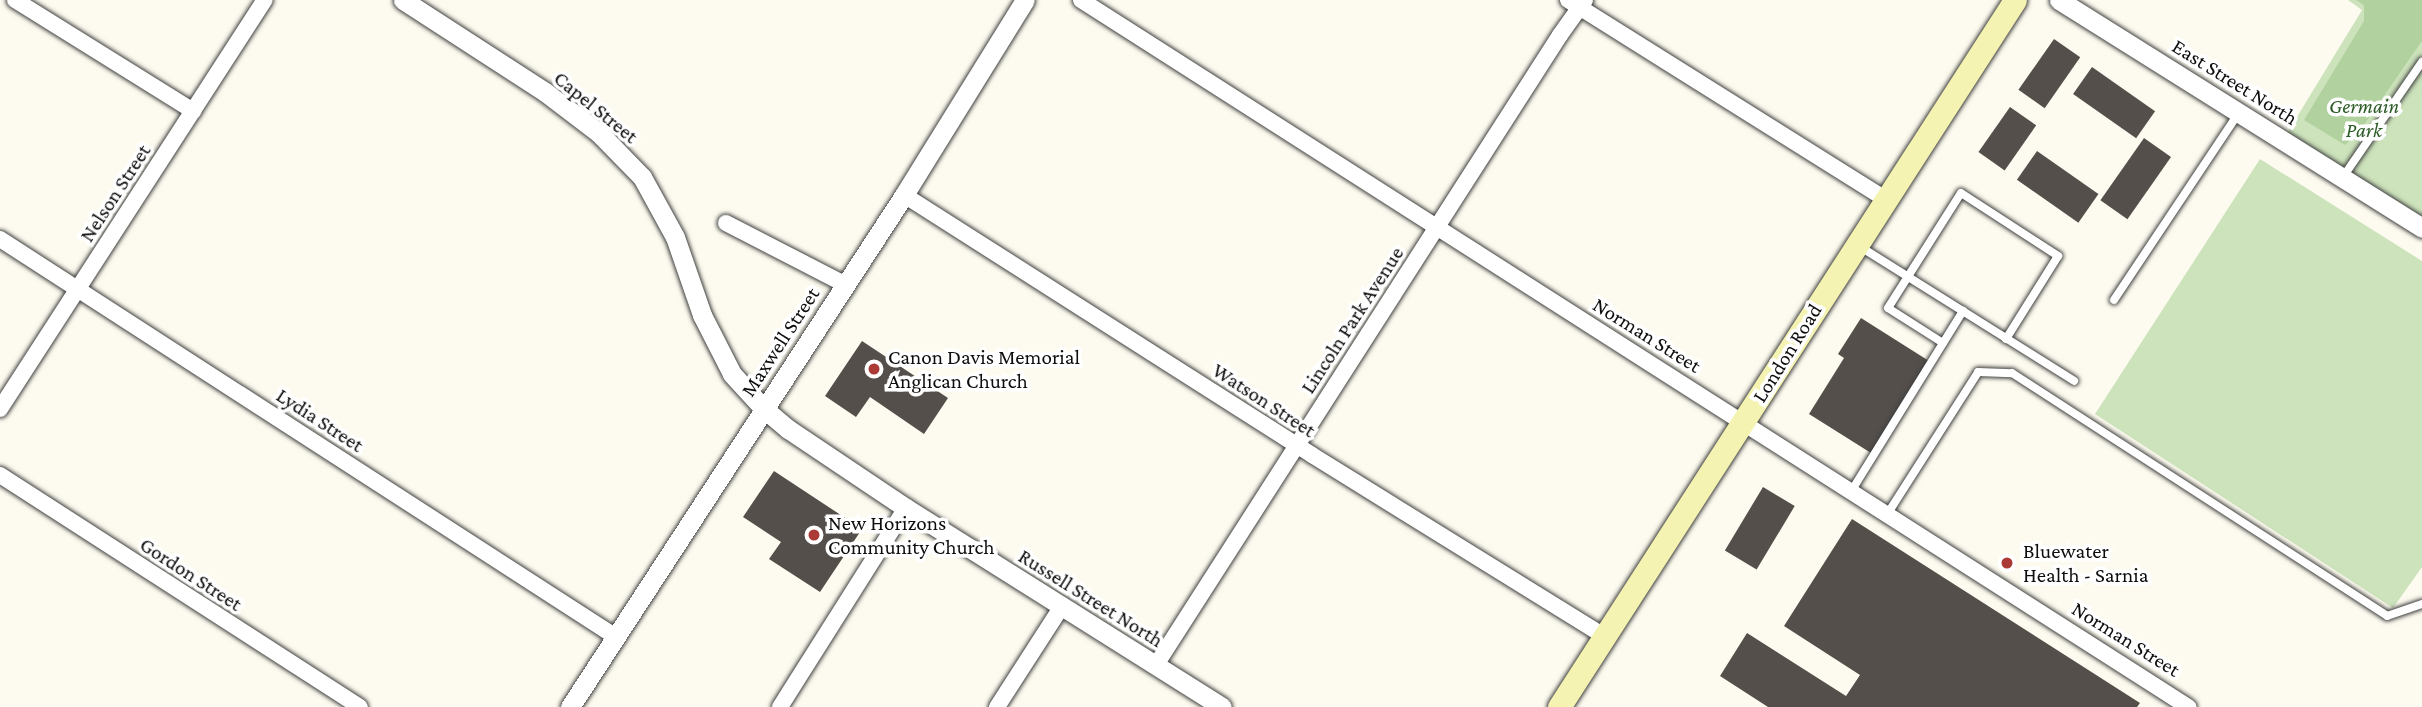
<!DOCTYPE html>
<html>
<head>
<meta charset="utf-8">
<style>
	body { margin:0 }
	#map { position:relative; width:2422px; height:707px; overflow:hidden; background:#fdfbef; font-family:"Crimson Pro",serif }
	div>[style] { position:absolute }
	.green>* { inset:0; background:#cde3bc }
	.forest>* { inset:0; background:#b1d29e }
	.building>* { inset:0; background:#544f4b; transform-origin:0 0 }
	.roads { filter:drop-shadow(0 0 2px #404040) drop-shadow(0 0 2px #404040) }
	.service>* { height:8px; margin:-4px; padding:0 4px; transform-origin:4px; border-radius:4px; background:#fff }
	.minor>* { height:16px; margin:-8px; padding:0 8px; transform-origin:8px; border-radius:8px; background:#fff }
	.tertiary>* { height:19px; margin:-9.5px; padding:0 9.5px; transform-origin:9.5px; border-radius:9.5px; background:#fff }
	.secondary>* { height:23px; margin:-11.5px; padding:0 11.5px; transform-origin:11.5px; border-radius:11.5px; background:#f5f3b2 }
	.dots>* { width:19px; height:19px; translate:-50% -50%; box-sizing:border-box; border:4px solid #fff; border-radius:50% }
	span { translate:-50% -50%; white-space:nowrap; text-align:center; line-height:1.15; -webkit-text-stroke:7px #fff; paint-order:stroke }
	.street-label { font-size:21px; color:#0d0d0d }
	.park-label { font-size:21px; color:#2c5c25; font-style:italic }
	.poi-label { font-size:21px; color:#0d0d0d }
	.left { translate:0 -50%; text-align:left }
</style>
</head>
<body>
<div id="map">
	<div class="green">
		<div style="clip-path:polygon(2348px 0,2422px 0,2422px 228px,2283px 140px,2362px 10px)"></div>
		<div style="clip-path:polygon(2260px 159px,2422px 261px,2422px 567px,2393px 608px,2095px 414px)"></div>
	</div>
	<div class="forest">
		<div style="clip-path:polygon(2356px 0,2422px 0,2422px 41px,2359px 132px,2345px 145px,2304px 120px,2364px 21px,2364px 5px)"></div>
	</div>
	<div class="building">
		<div style="left:2054px;top:39px;width:32px;height:62px;rotate:35deg"></div>
		<div style="left:2092px;top:67px;width:77px;height:33px;rotate:35deg"></div>
		<div style="left:2010px;top:107px;width:32px;height:55px;rotate:35deg"></div>
		<div style="left:2144px;top:138px;width:33px;height:76px;rotate:35deg"></div>
		<div style="left:2037px;top:151px;width:75px;height:35px;rotate:35deg"></div>
		<div style="clip-path:polygon(1861px 318px,1929px 361px,1871px 453px,1809px 414px,1844px 358px,1838px 354px)"></div>
		<div style="clip-path:polygon(862px 341px,948px 398px,924px 434px,870px 397px,856px 417px,825px 396px)"></div>
		<div style="clip-path:polygon(774px 471px,862px 529px,820px 592px,769px 559px,781px 542px,743px 517px)"></div>
		<div style="left:1763px;top:487px;width:37px;height:74px;rotate:31deg"></div>
		<div style="clip-path:polygon(1852px 519px,2140px 703px,2137px 707px,1768px 707px,1720px 676px,1747px 633px,1846px 696px,1860px 675px,1784px 626px)"></div>
	</div>
	<div class="roads">
		<div class="service">
			<div style="left:2343px;top:177px;width:140px;rotate:-55.5deg"></div>
			<div style="left:1859px;top:246px;width:254px;rotate:32.1deg"></div>
			<div style="left:2114px;top:300px;width:224px;rotate:-56.3deg"></div>
			<div style="left:1943px;top:343px;width:65px;rotate:-147.5deg"></div>
			<div style="left:1888px;top:308px;width:136px;rotate:-57.6deg"></div>
			<div style="left:1961px;top:193px;width:116px;rotate:33deg"></div>
			<div style="left:2058px;top:256px;width:98px;rotate:122.1deg"></div>
			<div style="left:1852px;top:490px;width:211px;rotate:-58.2deg"></div>
			<div style="left:1888px;top:513px;width:167px;rotate:-57.4deg"></div>
			<div style="left:1978px;top:372px;width:34px;rotate:2deg"></div>
			<div style="left:2012px;top:373px;width:447px;rotate:32.9deg"></div>
			<div style="left:2387px;top:616px;width:37px;rotate:-19deg"></div>
		</div>
		<div class="minor">
			<div style="left:15px;top:0;width:210px;rotate:31.9deg"></div>
			<div style="left:1081px;top:0;width:1314px;rotate:32.56deg"></div>
			<div style="left:1568px;top:0;width:374px;rotate:32.1deg"></div>
			<div style="left:904px;top:195px;width:484px;rotate:32.5deg"></div>
			<div style="left:1312px;top:455px;width:345px;rotate:31.8deg"></div>
			<div style="left:726px;top:223px;width:133px;rotate:27.3deg"></div>
			<div style="left:0;top:239px;width:733px;rotate:32.87deg"></div>
			<div style="left:0;top:409px;width:487px;rotate:-57.1deg"></div>
			<div style="left:0;top:475px;width:428px;rotate:32.8deg"></div>
			<div style="left:1156px;top:665px;width:748px;rotate:-57.33deg"></div>
			<div style="left:1560px;top:35px;width:43px;rotate:-54.5deg"></div>
			<div style="left:780px;top:707px;width:236px;rotate:-57.7deg"></div>
			<div style="left:997px;top:707px;width:120px;rotate:-57.2deg"></div>
		</div>
		<div class="tertiary">
			<div style="left:403px;top:0;width:169px;rotate:32.9deg"></div>
			<div style="left:545px;top:92px;width:68px;rotate:37.2deg"></div>
			<div style="left:599px;top:133px;width:62px;rotate:45.7deg"></div>
			<div style="left:642px;top:177px;width:68px;rotate:61.2deg"></div>
			<div style="left:675px;top:237px;width:83px;rotate:70.9deg"></div>
			<div style="left:702px;top:315px;width:66px;rotate:63deg"></div>
			<div style="left:732px;top:374px;width:46px;rotate:47.6deg"></div>
			<div style="left:763px;top:408px;width:33px;rotate:40deg"></div>
			<div style="left:788px;top:429px;width:142px;rotate:33.8deg"></div>
			<div style="left:906px;top:508px;width:373px;rotate:32.2deg"></div>
			<div style="left:2059px;top:0;width:429px;rotate:32.1deg"></div>
			<div style="left:570px;top:707px;width:611px;rotate:-56.88deg"></div>
			<div style="left:904px;top:195px;width:229px;rotate:-58.2deg"></div>
		</div>
		<div class="secondary">
			<div style="left:1559px;top:707px;width:841px;rotate:-57.18deg"></div>
		</div>
	</div>
	<div class="dots">
		<div style="left:874px;top:369px;background:#ab3a36"></div>
		<div style="left:814px;top:535px;background:#ab3a36"></div>
		<div style="left:2007px;top:563px;background:#ab3a36"></div>
	</div>
	<div class="street-label">
		<span style="left:2235px;top:82px;rotate:32deg">East Street North</span>
		<span style="left:596px;top:107px;rotate:39deg">Capel Street</span>
		<span style="left:115px;top:193px;rotate:-57deg">Nelson Street</span>
		<span style="left:1352px;top:320px;rotate:-57deg">Lincoln Park Avenue</span>
		<span style="left:1647px;top:335px;rotate:32deg">Norman Street</span>
		<span style="left:780px;top:342px;rotate:-57deg">Maxwell Street</span>
		<span style="left:1787px;top:353px;rotate:-58deg">London Road</span>
		<span style="left:1264px;top:400px;rotate:33deg">Watson Street</span>
		<span style="left:320px;top:420px;rotate:33deg">Lydia Street</span>
		<span style="left:191px;top:574px;rotate:33deg">Gordon Street</span>
		<span style="left:1091px;top:598px;rotate:32deg">Russell Street North</span>
		<span style="left:2126px;top:639px;rotate:32deg">Norman Street</span>
	</div>
	<div class="park-label">
		<span style="left:2364px;top:118px">Germain<br>Park</span>
	</div>
	<div class="poi-label">
		<span class="left" style="left:888px;top:369px">Canon Davis Memorial<br>Anglican Church</span>
		<span class="left" style="left:828px;top:535px">New Horizons<br>Community Church</span>
		<span class="left" style="left:2023px;top:563px">Bluewater<br>Health - Sarnia</span>
	</div>
</div>
</body>
</html>
